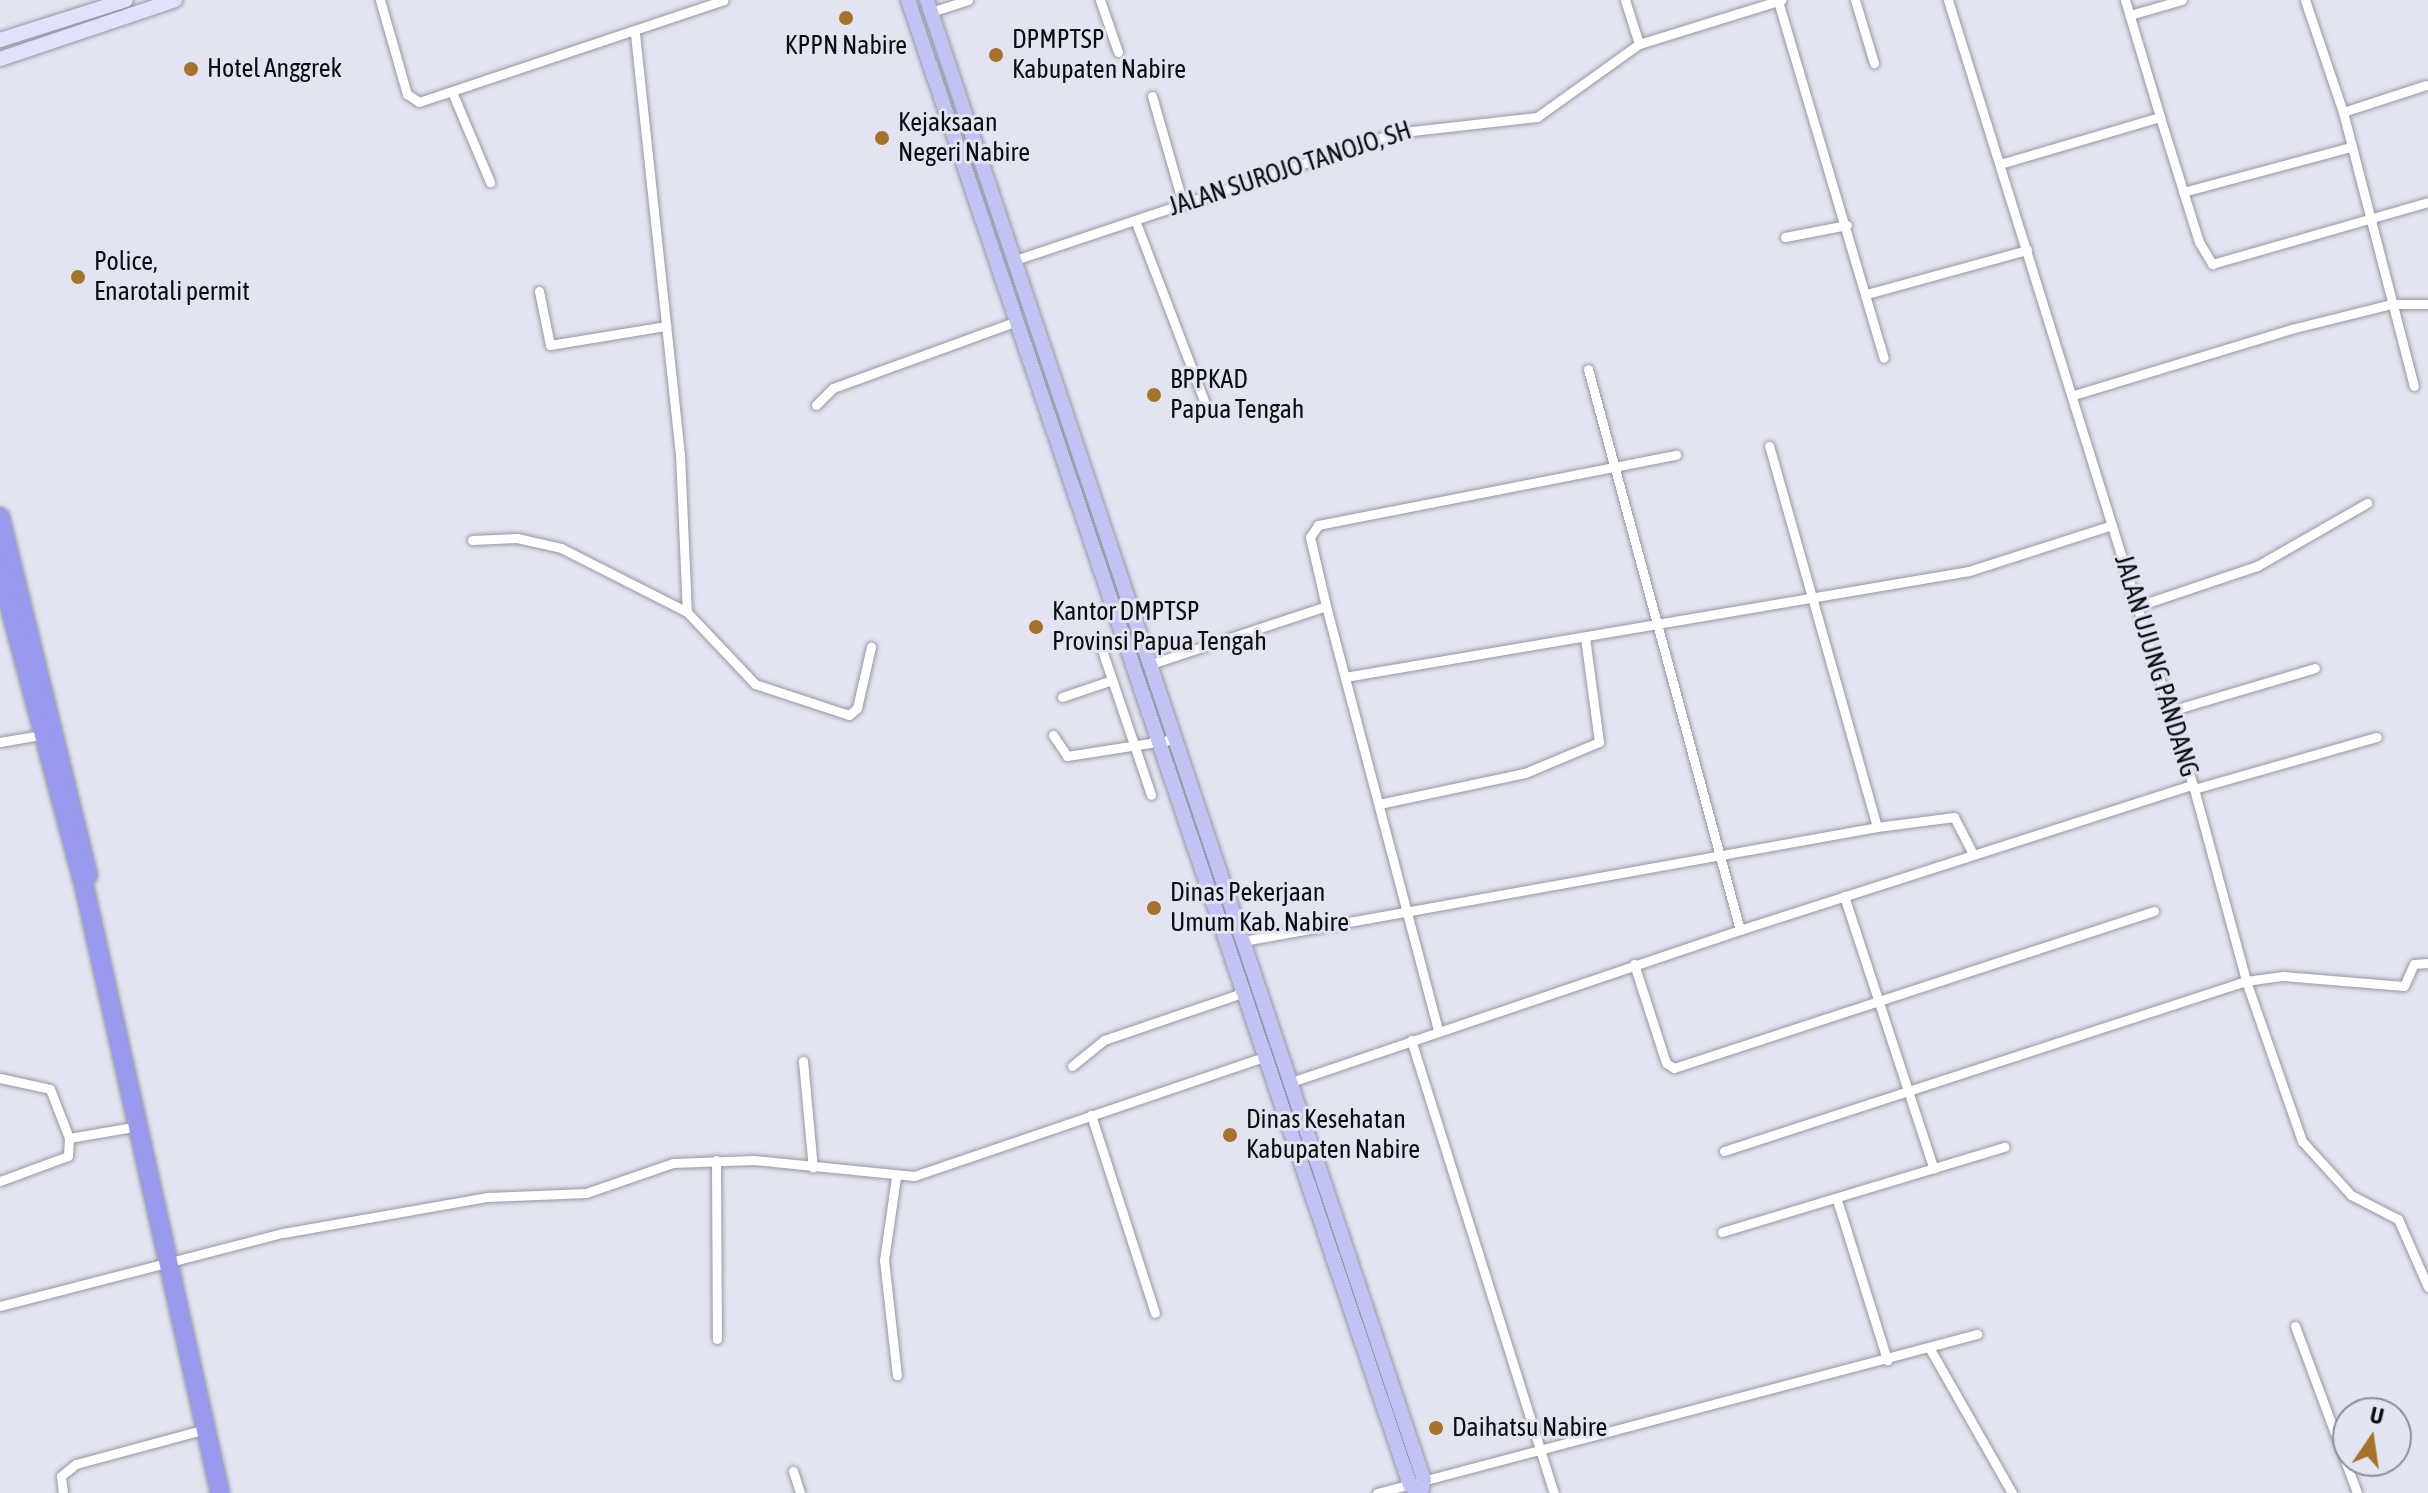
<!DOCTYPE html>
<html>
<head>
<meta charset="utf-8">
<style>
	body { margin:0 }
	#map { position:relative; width:2428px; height:1493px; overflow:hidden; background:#e3e4f1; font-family:"Asap Condensed",sans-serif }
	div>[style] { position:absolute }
	.roads { filter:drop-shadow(0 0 2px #9697a3) drop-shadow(0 0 2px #9697a3) }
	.street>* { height:9px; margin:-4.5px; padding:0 4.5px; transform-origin:4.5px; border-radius:4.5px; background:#fff }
	.secondary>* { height:14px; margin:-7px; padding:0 7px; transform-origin:7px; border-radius:7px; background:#e0e1fa }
	.primary>* { height:14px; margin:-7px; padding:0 7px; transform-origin:7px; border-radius:7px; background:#c2c2f5 }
	.highway>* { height:18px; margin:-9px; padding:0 9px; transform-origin:9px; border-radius:9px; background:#999aee }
	.dots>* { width:22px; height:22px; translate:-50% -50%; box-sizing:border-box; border:4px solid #e3e4f1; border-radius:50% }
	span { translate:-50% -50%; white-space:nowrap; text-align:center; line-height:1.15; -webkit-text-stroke:6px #e3e4f1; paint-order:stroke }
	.poi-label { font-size:26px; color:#0c0d11 }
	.left { translate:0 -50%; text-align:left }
	.street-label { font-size:26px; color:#0c0d11 }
	.north { position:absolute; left:2332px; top:1397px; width:80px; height:80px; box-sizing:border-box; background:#e3e4f1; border:2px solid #8d8e97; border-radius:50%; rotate:13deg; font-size:22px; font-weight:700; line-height:32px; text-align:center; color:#0c0d11 }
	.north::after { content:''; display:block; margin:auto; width:28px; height:36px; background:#a6732b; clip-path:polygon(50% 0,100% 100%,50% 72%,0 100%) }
</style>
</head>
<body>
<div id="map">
	<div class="roads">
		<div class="street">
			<div style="left:380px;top:0;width:98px;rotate:74deg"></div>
			<div style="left:407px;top:94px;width:14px;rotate:34deg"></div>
			<div style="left:419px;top:102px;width:321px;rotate:-18.5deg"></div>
			<div style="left:1100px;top:0;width:55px;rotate:70.9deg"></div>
			<div style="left:1625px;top:0;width:46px;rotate:72.3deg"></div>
			<div style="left:1855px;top:0;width:66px;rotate:73.2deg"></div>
			<div style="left:1948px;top:0;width:826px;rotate:72.68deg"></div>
			<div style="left:2194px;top:789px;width:199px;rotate:74.8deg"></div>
			<div style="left:2246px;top:981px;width:170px;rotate:70.7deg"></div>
			<div style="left:2302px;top:1141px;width:73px;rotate:47.8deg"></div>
			<div style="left:2351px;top:1195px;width:53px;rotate:27.1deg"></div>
			<div style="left:2398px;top:1219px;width:74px;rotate:66.2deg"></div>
			<div style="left:2125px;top:0;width:122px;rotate:73.3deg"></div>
			<div style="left:2305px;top:0;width:118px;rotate:71.3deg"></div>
			<div style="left:2343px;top:112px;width:283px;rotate:75.5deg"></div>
			<div style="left:1778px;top:1px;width:372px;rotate:73.5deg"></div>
			<div style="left:931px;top:12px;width:39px;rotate:-18deg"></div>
			<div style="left:2130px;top:15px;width:54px;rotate:-16.1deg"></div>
			<div style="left:635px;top:34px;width:422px;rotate:83.9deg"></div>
			<div style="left:680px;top:454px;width:158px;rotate:87.5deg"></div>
			<div style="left:687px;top:612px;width:99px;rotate:46.6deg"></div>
			<div style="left:755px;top:684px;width:99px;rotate:18.3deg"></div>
			<div style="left:849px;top:715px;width:11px;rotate:-41deg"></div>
			<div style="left:857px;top:708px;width:63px;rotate:-77.1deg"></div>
			<div style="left:452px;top:92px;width:98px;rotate:67.1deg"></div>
			<div style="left:1152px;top:96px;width:112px;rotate:74deg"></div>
			<div style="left:2343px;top:112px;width:87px;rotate:-18deg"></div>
			<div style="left:2000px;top:164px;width:167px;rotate:-16.4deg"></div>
			<div style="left:2160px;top:117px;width:131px;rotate:72.7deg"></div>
			<div style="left:2199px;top:242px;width:26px;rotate:59deg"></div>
			<div style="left:2212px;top:264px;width:225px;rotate:-16deg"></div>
			<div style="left:2183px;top:192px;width:174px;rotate:-15deg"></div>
			<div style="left:1135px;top:220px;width:199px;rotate:69.1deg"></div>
			<div style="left:1785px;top:237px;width:63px;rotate:-11deg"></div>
			<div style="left:1015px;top:260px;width:400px;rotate:-18.5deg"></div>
			<div style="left:1394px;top:133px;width:144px;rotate:-6.4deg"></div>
			<div style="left:1537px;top:117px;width:125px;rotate:-35.6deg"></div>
			<div style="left:1639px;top:44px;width:149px;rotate:-17.2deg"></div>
			<div style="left:539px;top:291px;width:55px;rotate:78.5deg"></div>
			<div style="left:550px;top:345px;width:118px;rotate:-9.3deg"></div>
			<div style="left:1867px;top:294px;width:166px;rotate:-15.4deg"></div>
			<div style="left:2074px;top:395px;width:227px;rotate:-16.9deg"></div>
			<div style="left:2291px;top:329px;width:103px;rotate:-14deg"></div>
			<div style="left:2391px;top:304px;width:37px"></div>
			<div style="left:816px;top:405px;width:24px;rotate:-45deg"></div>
			<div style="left:833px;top:388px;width:196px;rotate:-20deg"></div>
			<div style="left:472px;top:540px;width:45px;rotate:-2.5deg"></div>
			<div style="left:517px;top:538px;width:45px;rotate:12.8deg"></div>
			<div style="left:561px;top:548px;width:141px;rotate:26.9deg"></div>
			<div style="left:1326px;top:606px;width:439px;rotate:75.2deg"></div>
			<div style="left:2138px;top:606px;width:126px;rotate:-18.6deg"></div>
			<div style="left:2257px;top:566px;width:127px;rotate:-29.8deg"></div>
			<div style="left:1101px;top:647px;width:156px;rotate:71.3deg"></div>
			<div style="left:1151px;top:664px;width:184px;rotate:-18.3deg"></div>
			<div style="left:1326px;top:606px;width:71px;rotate:-103.1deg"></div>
			<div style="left:1310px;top:537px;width:14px;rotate:-56deg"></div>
			<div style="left:1318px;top:525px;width:365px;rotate:-11.1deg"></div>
			<div style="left:1345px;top:677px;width:633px;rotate:-9.64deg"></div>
			<div style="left:1969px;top:571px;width:150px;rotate:-17.8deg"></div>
			<div style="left:1062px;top:697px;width:53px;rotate:-18.8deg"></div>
			<div style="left:2170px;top:711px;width:151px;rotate:-16.5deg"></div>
			<div style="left:1053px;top:735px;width:25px;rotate:56deg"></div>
			<div style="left:1067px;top:756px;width:110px;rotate:-8.9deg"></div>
			<div style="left:0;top:742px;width:42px;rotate:-9.7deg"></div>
			<div style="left:2194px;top:789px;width:190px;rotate:-15.9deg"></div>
			<div style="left:1379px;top:804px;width:149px;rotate:-12deg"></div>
			<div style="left:1525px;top:773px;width:80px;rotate:-22.7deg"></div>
			<div style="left:1599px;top:742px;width:106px;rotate:-97.6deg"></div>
			<div style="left:1877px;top:827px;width:78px;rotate:-7.4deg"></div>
			<div style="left:1954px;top:817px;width:42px;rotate:62.8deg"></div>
			<div style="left:1844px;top:896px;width:287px;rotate:71.8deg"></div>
			<div style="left:1740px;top:930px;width:475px;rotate:-17.8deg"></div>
			<div style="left:1243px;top:941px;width:644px;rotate:-10.19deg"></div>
			<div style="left:1877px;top:827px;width:396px;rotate:-105.8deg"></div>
			<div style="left:1634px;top:964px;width:104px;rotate:72.1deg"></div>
			<div style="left:1666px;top:1063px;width:9px;rotate:32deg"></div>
			<div style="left:1674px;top:1068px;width:505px;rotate:-18.11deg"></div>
			<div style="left:1411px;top:1040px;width:475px;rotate:72.5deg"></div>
			<div style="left:803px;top:1061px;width:107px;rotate:84.7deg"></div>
			<div style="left:1072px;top:1066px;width:41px;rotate:-39.1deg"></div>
			<div style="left:1104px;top:1040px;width:149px;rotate:-18.8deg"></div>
			<div style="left:0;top:1078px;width:51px;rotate:12.4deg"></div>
			<div style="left:50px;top:1089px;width:53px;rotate:68.8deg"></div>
			<div style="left:69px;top:1138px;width:71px;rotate:-9.7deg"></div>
			<div style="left:1291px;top:1082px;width:474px;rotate:-18.7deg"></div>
			<div style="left:1740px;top:930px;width:581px;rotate:-105.16deg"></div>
			<div style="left:1091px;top:1115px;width:208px;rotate:72.1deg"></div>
			<div style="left:1724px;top:1151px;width:549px;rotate:-18.04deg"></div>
			<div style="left:2246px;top:981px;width:37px;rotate:-8deg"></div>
			<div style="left:2283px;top:976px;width:121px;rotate:4.7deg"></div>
			<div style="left:2404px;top:986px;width:24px;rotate:-66deg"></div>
			<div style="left:2414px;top:964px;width:14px;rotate:-4deg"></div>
			<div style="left:716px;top:1160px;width:179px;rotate:89.7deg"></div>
			<div style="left:896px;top:1177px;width:84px;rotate:98.2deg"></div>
			<div style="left:884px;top:1260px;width:116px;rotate:83.6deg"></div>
			<div style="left:0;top:1181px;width:72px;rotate:-20.2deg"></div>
			<div style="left:68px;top:1156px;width:18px;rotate:-87deg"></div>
			<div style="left:1837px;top:1200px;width:168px;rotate:72.6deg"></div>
			<div style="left:1722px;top:1232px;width:295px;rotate:-16.8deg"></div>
			<div style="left:0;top:1306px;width:292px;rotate:-14.5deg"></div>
			<div style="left:283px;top:1233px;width:208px;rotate:-10deg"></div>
			<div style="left:488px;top:1197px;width:98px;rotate:-2.3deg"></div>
			<div style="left:586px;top:1193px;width:92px;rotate:-19deg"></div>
			<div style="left:673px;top:1163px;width:81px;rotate:-2.1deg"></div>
			<div style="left:754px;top:1160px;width:161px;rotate:5.7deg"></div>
			<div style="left:914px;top:1176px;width:372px;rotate:-18.8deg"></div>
			<div style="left:2295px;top:1326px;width:178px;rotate:69.6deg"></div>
			<div style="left:1930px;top:1349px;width:166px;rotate:60.3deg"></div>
			<div style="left:793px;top:1471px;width:23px;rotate:72deg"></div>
			<div style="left:63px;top:1493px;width:17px;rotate:-97deg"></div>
			<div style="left:61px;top:1476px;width:19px;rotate:-39deg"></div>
			<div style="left:76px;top:1464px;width:135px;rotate:-15.1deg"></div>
			<div style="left:1377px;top:1493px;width:621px;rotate:-14.84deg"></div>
		</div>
		<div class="secondary">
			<div style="left:0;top:40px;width:132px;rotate:-17.6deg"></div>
			<div style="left:0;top:59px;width:185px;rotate:-18.6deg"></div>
		</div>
		<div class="primary">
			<div style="left:908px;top:0;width:1568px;rotate:71.32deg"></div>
			<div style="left:1410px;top:1485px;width:13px;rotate:39deg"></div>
			<div style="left:927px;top:0;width:1561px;rotate:71.44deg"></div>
			<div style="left:1424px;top:1480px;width:13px;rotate:103deg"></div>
		</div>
		<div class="highway">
			<div style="left:0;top:517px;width:369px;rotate:76.2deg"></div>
			<div style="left:0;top:570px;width:331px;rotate:75.1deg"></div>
			<div style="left:85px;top:890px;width:618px;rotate:77.38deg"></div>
		</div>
	</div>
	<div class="dots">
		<div style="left:846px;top:18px;background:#a6732b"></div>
		<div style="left:996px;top:55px;background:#a6732b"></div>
		<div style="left:191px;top:69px;background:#a6732b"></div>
		<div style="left:882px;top:138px;background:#a6732b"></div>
		<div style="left:78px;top:277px;background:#a6732b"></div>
		<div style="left:1154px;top:395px;background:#a6732b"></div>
		<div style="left:1036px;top:627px;background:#a6732b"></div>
		<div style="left:1154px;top:908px;background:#a6732b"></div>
		<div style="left:1230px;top:1135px;background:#a6732b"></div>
		<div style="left:1436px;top:1428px;background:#a6732b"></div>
	</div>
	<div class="poi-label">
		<span class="left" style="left:1012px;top:55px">DPMPTSP<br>Kabupaten Nabire</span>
		<span style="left:846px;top:46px">KPPN Nabire</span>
		<span class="left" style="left:207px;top:69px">Hotel Anggrek</span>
		<span class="left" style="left:898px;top:138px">Kejaksaan<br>Negeri Nabire</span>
		<span class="left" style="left:94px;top:277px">Police,<br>Enarotali permit</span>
		<span class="left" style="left:1170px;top:395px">BPPKAD<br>Papua Tengah</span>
		<span class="left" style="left:1052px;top:627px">Kantor DMPTSP<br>Provinsi Papua Tengah</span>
		<span class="left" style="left:1170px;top:908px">Dinas Pekerjaan<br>Umum Kab. Nabire</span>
		<span class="left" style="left:1246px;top:1135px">Dinas Kesehatan<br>Kabupaten Nabire</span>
		<span class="left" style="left:1452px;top:1428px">Daihatsu Nabire</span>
	</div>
	<div class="street-label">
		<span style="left:1290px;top:169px;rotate:-18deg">JALAN SUROJO TANOJO, SH</span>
		<span style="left:2156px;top:666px;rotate:73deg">JALAN UJUNG PANDANG</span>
	</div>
	<div class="north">U</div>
</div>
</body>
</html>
